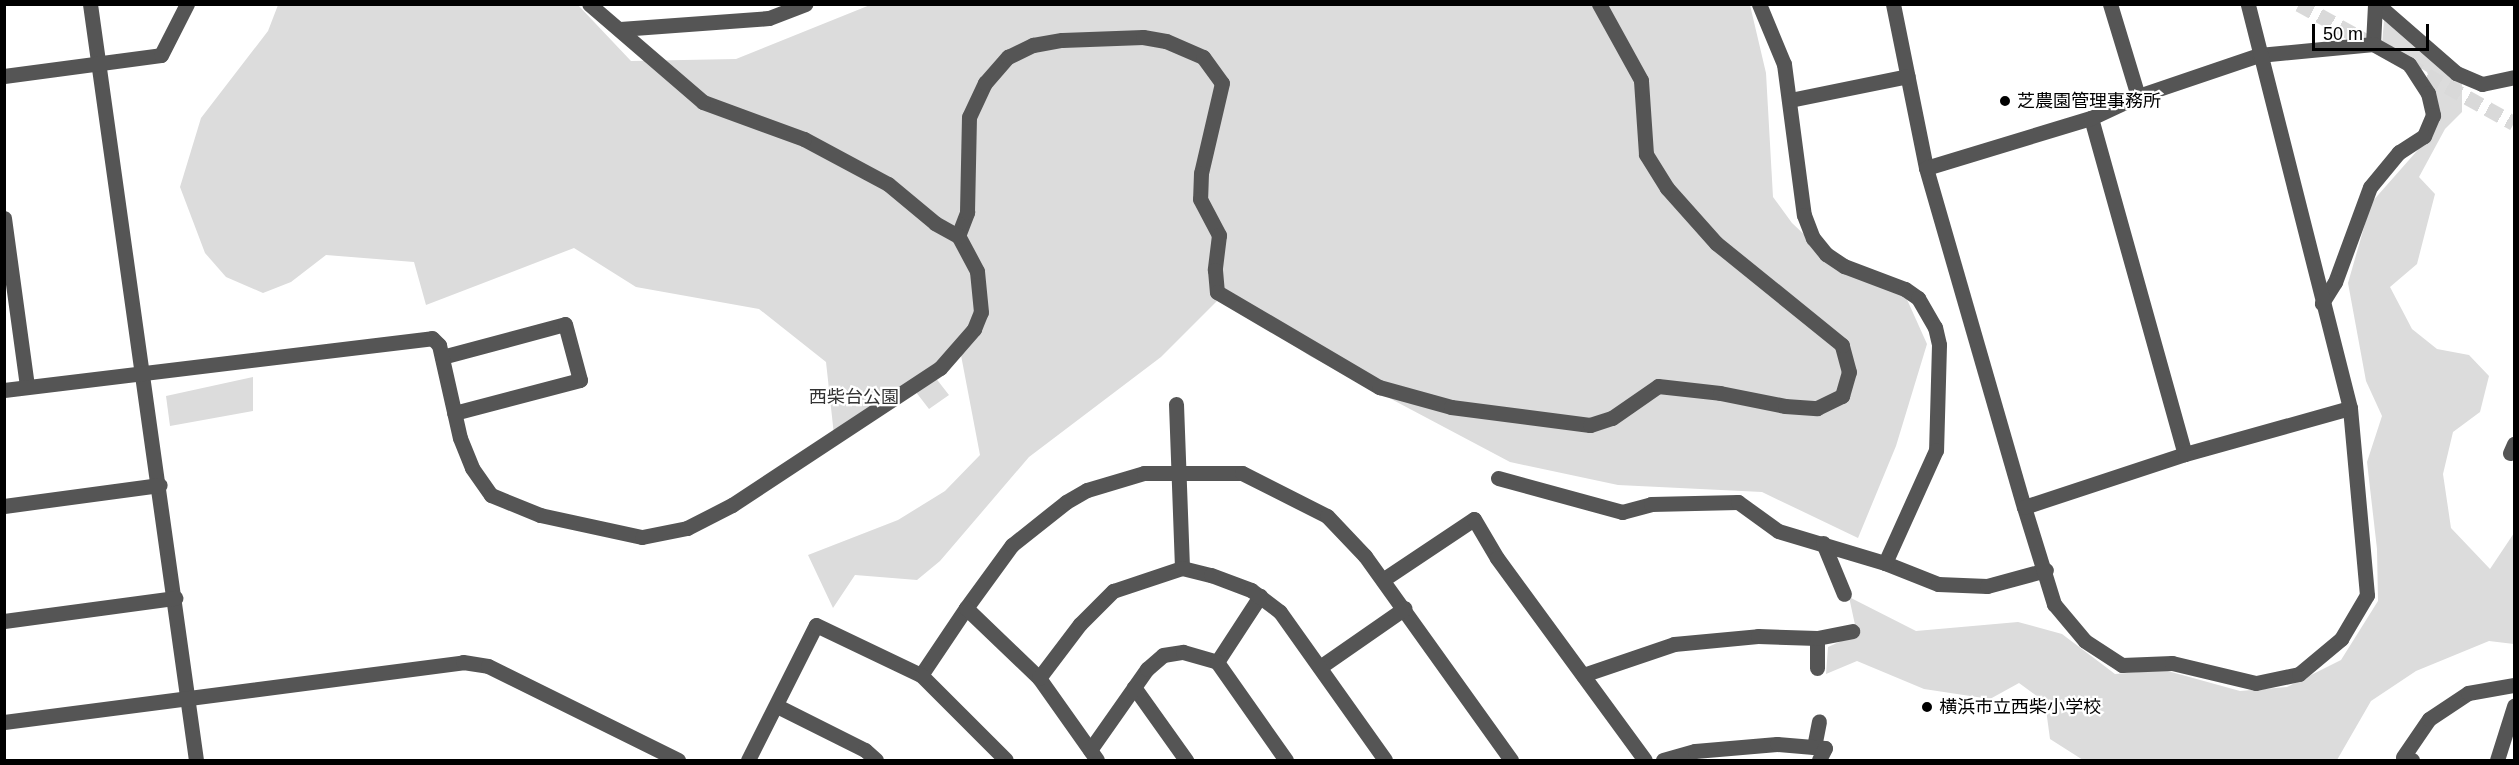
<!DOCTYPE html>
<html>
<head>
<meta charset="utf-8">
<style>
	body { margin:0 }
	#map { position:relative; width:2519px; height:765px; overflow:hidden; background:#fff; font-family:Arial,"Noto Sans JP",sans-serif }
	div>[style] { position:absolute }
	.green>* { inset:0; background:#dcdcdc }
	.minor-tunnel>* { height:15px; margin-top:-7.5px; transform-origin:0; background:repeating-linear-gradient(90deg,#d9d9d9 0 15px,transparent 0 23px) }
	.minor>* { height:15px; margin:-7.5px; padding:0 7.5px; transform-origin:7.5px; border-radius:7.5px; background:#555 }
	.dots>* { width:16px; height:16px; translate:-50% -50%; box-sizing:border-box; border:3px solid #fff; border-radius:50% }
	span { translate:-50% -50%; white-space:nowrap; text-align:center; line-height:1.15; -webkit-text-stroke:4.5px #fff; paint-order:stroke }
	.poi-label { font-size:18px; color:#000 }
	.left { translate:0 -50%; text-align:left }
	.park-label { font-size:18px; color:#333 }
	.frame { position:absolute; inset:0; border:6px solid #000; pointer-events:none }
	.scale { position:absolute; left:2312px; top:24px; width:117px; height:27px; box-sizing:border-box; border:3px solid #000; border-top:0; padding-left:8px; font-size:18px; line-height:21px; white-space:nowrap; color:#000; -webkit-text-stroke:4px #fff; paint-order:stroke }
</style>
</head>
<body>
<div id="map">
	<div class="green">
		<div style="clip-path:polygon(278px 5px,578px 5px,631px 61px,736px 59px,870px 5px,1750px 5px,1766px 73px,1773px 197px,1792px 223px,1827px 256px,1905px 295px,1927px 344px,1896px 446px,1858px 538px,1762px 492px,1618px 485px,1510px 462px,1310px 356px,1221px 297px,1161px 357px,1029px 457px,940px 561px,917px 580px,855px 575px,833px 608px,808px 555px,898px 520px,945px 491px,980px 455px,960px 350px,931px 372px,949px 395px,929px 409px,912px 387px,834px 435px,826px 362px,759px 309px,636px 287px,574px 248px,426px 305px,414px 262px,326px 255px,291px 282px,263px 293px,226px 277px,205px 253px,180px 187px,201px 118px,268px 31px)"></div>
		<div style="clip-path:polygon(2384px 20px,2462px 78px,2462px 112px,2445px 129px,2419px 177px,2435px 194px,2417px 264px,2390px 287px,2412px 329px,2437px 349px,2469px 355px,2489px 376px,2480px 412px,2453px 432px,2443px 474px,2451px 528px,2490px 569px,2514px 533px,2514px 644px,2489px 641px,2416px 671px,2371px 701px,2337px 760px,2083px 760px,2050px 739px,2045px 702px,2019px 683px,1990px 699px,1924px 689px,1857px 661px,1826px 674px,1828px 647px,1857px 634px,1849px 597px,1916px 631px,2018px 622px,2062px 634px,2115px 674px,2164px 670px,2240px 691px,2287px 687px,2341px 660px,2378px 601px,2377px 549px,2367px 462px,2382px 416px,2366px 381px,2348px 283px,2371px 203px,2431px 135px,2439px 108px,2427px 72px,2382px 45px)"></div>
		<div style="clip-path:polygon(253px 377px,253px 411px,170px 426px,166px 396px)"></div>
	</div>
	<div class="minor-tunnel">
		<div style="left:2299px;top:4px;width:87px;rotate:28.9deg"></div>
		<div style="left:2407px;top:64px;width:122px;rotate:28.9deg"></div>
	</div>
	<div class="minor">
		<div style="left:90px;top:4px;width:763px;rotate:82.02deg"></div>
		<div style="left:1759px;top:4px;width:65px;rotate:67.4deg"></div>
		<div style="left:1784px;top:64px;width:152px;rotate:82.5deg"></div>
		<div style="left:1804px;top:215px;width:25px;rotate:69deg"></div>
		<div style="left:1813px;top:238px;width:21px;rotate:51deg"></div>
		<div style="left:1826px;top:254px;width:22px;rotate:34deg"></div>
		<div style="left:1844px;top:266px;width:65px;rotate:20.7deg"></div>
		<div style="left:1905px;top:289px;width:16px;rotate:35deg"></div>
		<div style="left:1918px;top:298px;width:34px;rotate:60deg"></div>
		<div style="left:1935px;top:327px;width:18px;rotate:77deg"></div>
		<div style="left:1939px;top:345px;width:105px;rotate:91.6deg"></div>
		<div style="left:1936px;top:450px;width:124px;rotate:114.3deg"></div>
		<div style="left:1885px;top:563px;width:57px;rotate:21.6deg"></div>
		<div style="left:1938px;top:584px;width:49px;rotate:2.3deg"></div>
		<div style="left:1987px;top:586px;width:61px;rotate:-15.2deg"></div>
		<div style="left:1893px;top:4px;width:167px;rotate:78.6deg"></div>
		<div style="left:1926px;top:168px;width:353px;rotate:73.9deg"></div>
		<div style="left:2024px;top:507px;width:102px;rotate:72.8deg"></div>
		<div style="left:2054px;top:604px;width:48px;rotate:50deg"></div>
		<div style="left:2085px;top:641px;width:44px;rotate:33deg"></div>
		<div style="left:2122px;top:665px;width:50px;rotate:-2.3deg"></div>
		<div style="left:2172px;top:663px;width:86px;rotate:13.4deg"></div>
		<div style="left:2256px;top:683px;width:44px;rotate:-11.8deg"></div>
		<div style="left:2299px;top:674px;width:55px;rotate:-39.8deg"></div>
		<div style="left:2341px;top:639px;width:51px;rotate:-59.4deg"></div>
		<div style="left:2367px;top:595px;width:188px;rotate:-95.2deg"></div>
		<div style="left:2110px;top:4px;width:96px;rotate:73.1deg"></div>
		<div style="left:2377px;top:4px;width:105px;rotate:41.1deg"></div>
		<div style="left:2456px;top:73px;width:28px;rotate:23deg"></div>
		<div style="left:2482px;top:84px;width:33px;rotate:-12deg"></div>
		<div style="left:620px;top:29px;width:149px;rotate:-4.2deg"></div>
		<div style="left:769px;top:18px;width:39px;rotate:-21deg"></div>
		<div style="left:2373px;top:44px;width:40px;rotate:-87.1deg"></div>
		<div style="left:4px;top:76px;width:158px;rotate:-7.6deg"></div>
		<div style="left:161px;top:55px;width:57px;rotate:-63deg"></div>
		<div style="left:1790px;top:100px;width:120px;rotate:-11.5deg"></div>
		<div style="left:2091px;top:118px;width:349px;rotate:74.4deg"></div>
		<div style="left:1926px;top:168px;width:172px;rotate:-16.9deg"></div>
		<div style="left:2091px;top:118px;width:52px;rotate:-25.1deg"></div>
		<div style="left:2138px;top:96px;width:128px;rotate:-18.7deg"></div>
		<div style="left:2259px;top:55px;width:115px;rotate:-5.5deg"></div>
		<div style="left:2373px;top:44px;width:41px;rotate:29.1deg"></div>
		<div style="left:2409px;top:64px;width:35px;rotate:57deg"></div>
		<div style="left:2428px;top:93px;width:23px;rotate:77deg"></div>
		<div style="left:2433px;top:115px;width:23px;rotate:113deg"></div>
		<div style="left:2424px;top:136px;width:30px;rotate:147deg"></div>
		<div style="left:2399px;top:152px;width:45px;rotate:129.6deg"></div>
		<div style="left:2370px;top:187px;width:101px;rotate:110.2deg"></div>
		<div style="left:2335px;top:282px;width:25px;rotate:122deg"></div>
		<div style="left:4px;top:218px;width:170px;rotate:82.2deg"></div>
		<div style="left:958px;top:236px;width:26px;rotate:-69deg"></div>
		<div style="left:967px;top:212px;width:95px;rotate:-88.8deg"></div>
		<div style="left:969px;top:117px;width:38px;rotate:-65deg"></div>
		<div style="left:985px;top:83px;width:35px;rotate:-49deg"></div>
		<div style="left:1008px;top:57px;width:28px;rotate:-26deg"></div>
		<div style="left:1033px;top:45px;width:29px;rotate:-10deg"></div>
		<div style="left:1062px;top:40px;width:81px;rotate:-2.1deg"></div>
		<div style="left:1143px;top:37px;width:23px;rotate:10deg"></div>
		<div style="left:1166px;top:41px;width:40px;rotate:23.4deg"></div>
		<div style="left:1203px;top:57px;width:32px;rotate:54deg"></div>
		<div style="left:1222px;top:83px;width:92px;rotate:103.1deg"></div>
		<div style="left:1201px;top:173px;width:26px;rotate:92deg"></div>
		<div style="left:1200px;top:199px;width:41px;rotate:62.2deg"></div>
		<div style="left:1219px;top:235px;width:35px;rotate:97deg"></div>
		<div style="left:1215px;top:270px;width:22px;rotate:85deg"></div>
		<div style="left:1217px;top:292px;width:188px;rotate:30.4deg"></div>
		<div style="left:1379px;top:387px;width:75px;rotate:15.5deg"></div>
		<div style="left:1451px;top:407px;width:140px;rotate:7.4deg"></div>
		<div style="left:1590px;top:425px;width:23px;rotate:-18deg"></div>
		<div style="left:1612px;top:418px;width:56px;rotate:-34.8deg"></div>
		<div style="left:1658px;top:386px;width:62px;rotate:6.4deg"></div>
		<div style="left:1720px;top:393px;width:66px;rotate:11.3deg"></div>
		<div style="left:1785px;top:406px;width:32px;rotate:4deg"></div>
		<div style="left:1817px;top:408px;width:28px;rotate:-26deg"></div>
		<div style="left:1842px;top:396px;width:25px;rotate:-74deg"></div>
		<div style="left:1849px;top:372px;width:28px;rotate:-105deg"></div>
		<div style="left:1842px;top:345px;width:162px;rotate:-141deg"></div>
		<div style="left:1716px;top:243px;width:74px;rotate:-131.7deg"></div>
		<div style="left:1667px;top:188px;width:40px;rotate:-122deg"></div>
		<div style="left:1646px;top:154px;width:74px;rotate:-93.9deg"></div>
		<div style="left:1641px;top:80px;width:87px;rotate:-118.9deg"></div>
		<div style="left:442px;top:357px;width:127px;rotate:-15deg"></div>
		<div style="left:565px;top:324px;width:58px;rotate:75deg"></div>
		<div style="left:580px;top:380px;width:130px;rotate:165.3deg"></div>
		<div style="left:4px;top:390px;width:431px;rotate:-6.9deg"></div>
		<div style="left:432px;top:338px;width:10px;rotate:45deg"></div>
		<div style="left:439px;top:345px;width:95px;rotate:77.3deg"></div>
		<div style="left:460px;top:438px;width:32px;rotate:68deg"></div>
		<div style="left:472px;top:468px;width:33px;rotate:55deg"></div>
		<div style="left:491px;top:495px;width:53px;rotate:22.2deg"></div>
		<div style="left:540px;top:515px;width:104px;rotate:12.2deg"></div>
		<div style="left:642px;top:537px;width:46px;rotate:-11.3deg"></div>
		<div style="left:687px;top:528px;width:51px;rotate:-27.1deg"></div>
		<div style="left:732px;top:505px;width:249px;rotate:-33.4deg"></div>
		<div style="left:940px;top:368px;width:52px;rotate:-48.9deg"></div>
		<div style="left:974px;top:329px;width:18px;rotate:-68deg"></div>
		<div style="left:981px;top:312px;width:41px;rotate:-95.6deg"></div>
		<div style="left:977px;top:271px;width:40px;rotate:-118deg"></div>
		<div style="left:958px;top:236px;width:26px;rotate:-151deg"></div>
		<div style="left:935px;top:223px;width:61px;rotate:-140.3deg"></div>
		<div style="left:888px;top:184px;width:95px;rotate:-151.8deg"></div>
		<div style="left:804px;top:139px;width:108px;rotate:-159.9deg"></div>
		<div style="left:703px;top:102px;width:150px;rotate:-139.3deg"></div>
		<div style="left:1176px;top:404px;width:164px;rotate:87.9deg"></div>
		<div style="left:2510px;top:453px;width:10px;rotate:-66deg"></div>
		<div style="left:1498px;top:478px;width:129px;rotate:15.3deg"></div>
		<div style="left:1622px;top:512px;width:30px;rotate:-15deg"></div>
		<div style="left:1651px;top:504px;width:87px;rotate:-1.3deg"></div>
		<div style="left:1738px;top:502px;width:49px;rotate:35.9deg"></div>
		<div style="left:1778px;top:531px;width:112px;rotate:16.7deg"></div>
		<div style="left:4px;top:506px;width:157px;rotate:-7.7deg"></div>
		<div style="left:2024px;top:507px;width:169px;rotate:-18.2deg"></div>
		<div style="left:2185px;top:454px;width:171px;rotate:-15.6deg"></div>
		<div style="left:2350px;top:408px;width:417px;rotate:-104.2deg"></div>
		<div style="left:1823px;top:543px;width:55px;rotate:67.6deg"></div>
		<div style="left:1384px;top:579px;width:108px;rotate:-33.7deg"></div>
		<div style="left:1474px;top:519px;width:45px;rotate:59.5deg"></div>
		<div style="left:1497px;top:558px;width:250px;rotate:53.8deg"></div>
		<div style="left:966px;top:608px;width:78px;rotate:-53.9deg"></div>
		<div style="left:1012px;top:545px;width:69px;rotate:-38.5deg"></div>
		<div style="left:1066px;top:502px;width:24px;rotate:-30deg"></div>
		<div style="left:1087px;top:490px;width:59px;rotate:-16.6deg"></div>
		<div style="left:1144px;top:473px;width:98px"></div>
		<div style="left:1242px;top:473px;width:95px;rotate:26.8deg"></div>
		<div style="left:1327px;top:516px;width:55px;rotate:46.5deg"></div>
		<div style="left:1365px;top:556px;width:251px;rotate:54.4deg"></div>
		<div style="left:4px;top:621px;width:173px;rotate:-7.7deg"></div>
		<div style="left:1817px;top:638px;width:30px;rotate:90deg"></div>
		<div style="left:1217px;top:662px;width:79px;rotate:-56.9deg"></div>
		<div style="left:1320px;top:667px;width:103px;rotate:-34.8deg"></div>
		<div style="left:921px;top:675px;width:81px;rotate:-56.1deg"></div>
		<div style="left:966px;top:608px;width:101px;rotate:43.8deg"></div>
		<div style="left:1039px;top:678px;width:100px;rotate:54.7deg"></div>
		<div style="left:1583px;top:675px;width:96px;rotate:-18.8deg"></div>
		<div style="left:1674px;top:644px;width:84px;rotate:-5.4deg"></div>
		<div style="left:1758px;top:636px;width:59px;rotate:1.9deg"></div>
		<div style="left:1817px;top:638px;width:36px;rotate:-11deg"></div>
		<div style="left:1039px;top:678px;width:68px;rotate:-52.8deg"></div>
		<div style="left:1080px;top:624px;width:47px;rotate:-45deg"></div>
		<div style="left:1113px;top:591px;width:73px;rotate:-18.4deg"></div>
		<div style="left:1182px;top:568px;width:30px;rotate:14deg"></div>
		<div style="left:1211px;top:575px;width:43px;rotate:20.6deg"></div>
		<div style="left:1251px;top:590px;width:36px;rotate:37deg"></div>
		<div style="left:1280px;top:612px;width:181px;rotate:54.6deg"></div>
		<div style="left:1134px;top:687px;width:90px;rotate:54.5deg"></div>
		<div style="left:777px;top:706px;width:98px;rotate:26.6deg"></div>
		<div style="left:865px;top:750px;width:15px;rotate:42deg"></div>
		<div style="left:4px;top:722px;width:463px;rotate:-7.4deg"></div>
		<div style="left:463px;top:662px;width:25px;rotate:9deg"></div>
		<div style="left:488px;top:666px;width:212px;rotate:26.3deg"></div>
		<div style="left:1814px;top:747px;width:26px;rotate:-79deg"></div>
		<div style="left:1090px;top:750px;width:99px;rotate:-54.9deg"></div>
		<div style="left:1147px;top:669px;width:21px;rotate:-41deg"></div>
		<div style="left:1163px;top:655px;width:20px;rotate:-9deg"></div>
		<div style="left:1183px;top:652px;width:35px;rotate:16deg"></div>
		<div style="left:1217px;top:662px;width:120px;rotate:54.9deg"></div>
		<div style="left:748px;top:760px;width:151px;rotate:-63.3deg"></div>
		<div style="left:816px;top:625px;width:116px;rotate:25.5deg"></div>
		<div style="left:921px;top:675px;width:120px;rotate:45deg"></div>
		<div style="left:1663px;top:760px;width:33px;rotate:-16deg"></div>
		<div style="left:1695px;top:751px;width:82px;rotate:-4.9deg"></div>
		<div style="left:1777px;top:744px;width:48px;rotate:4.8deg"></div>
		<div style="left:1825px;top:748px;width:13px;rotate:117deg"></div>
		<div style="left:2412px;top:760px;width:9px;rotate:-162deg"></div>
		<div style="left:2403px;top:757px;width:46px;rotate:-55.6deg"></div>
		<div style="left:2429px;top:719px;width:47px;rotate:-33.7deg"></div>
		<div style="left:2468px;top:693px;width:47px;rotate:-9.9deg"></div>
		<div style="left:2497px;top:760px;width:57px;rotate:-72.5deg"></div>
	</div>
	<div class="dots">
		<div style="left:2005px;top:101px;background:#000"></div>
		<div style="left:1927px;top:707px;background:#000"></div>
	</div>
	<div class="poi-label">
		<span class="left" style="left:2017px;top:101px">芝農園管理事務所</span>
		<span class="left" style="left:1939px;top:707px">横浜市立西柴小学校</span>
	</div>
	<div class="park-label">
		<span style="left:854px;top:397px">西柴台公園</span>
	</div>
	<div class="frame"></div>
	<div class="scale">50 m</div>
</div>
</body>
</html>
